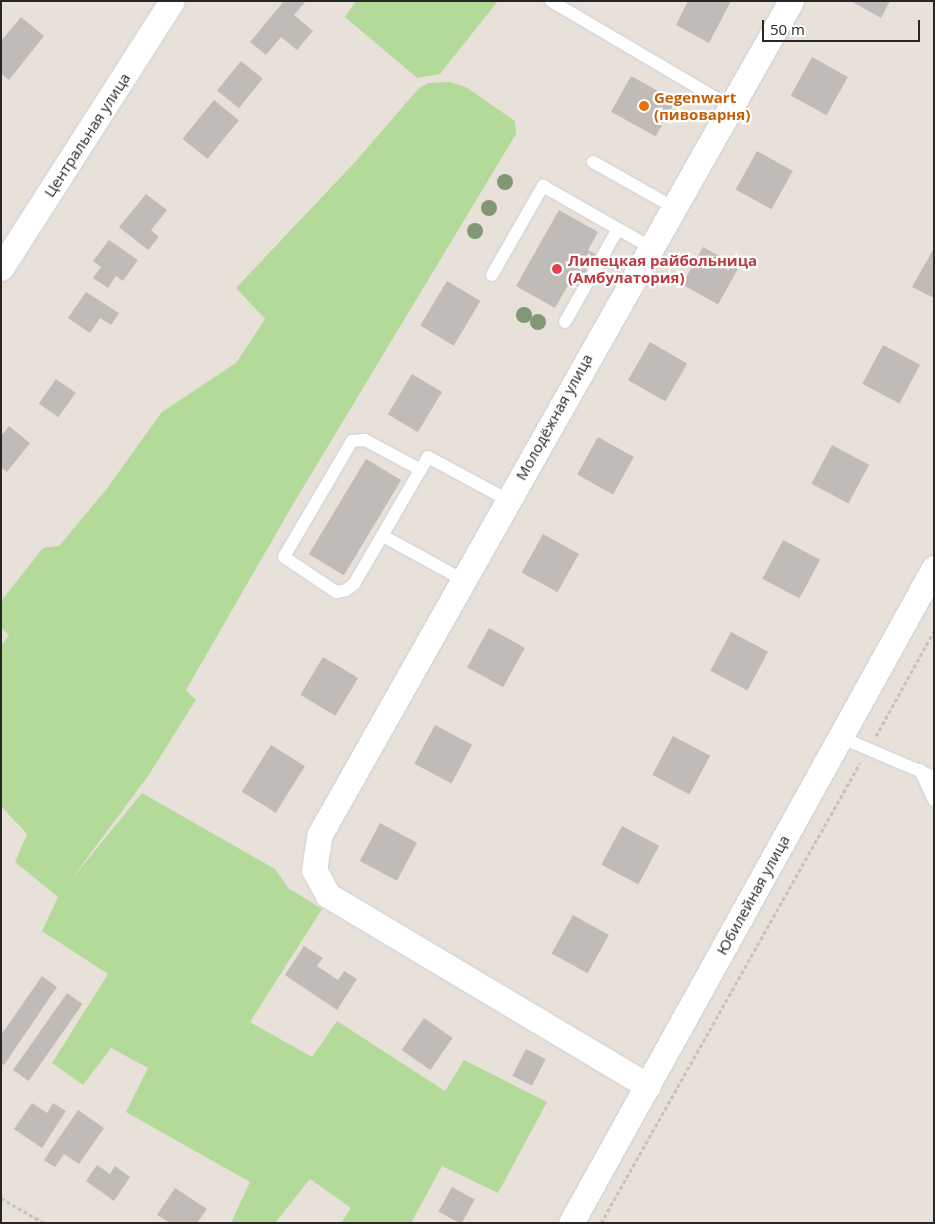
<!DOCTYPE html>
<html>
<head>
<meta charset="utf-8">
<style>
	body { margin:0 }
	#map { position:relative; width:935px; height:1224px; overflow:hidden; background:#e8e1d9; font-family:"Open Sans",sans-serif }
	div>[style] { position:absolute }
	.green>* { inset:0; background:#b4da9a }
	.building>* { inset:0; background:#c0bbb6; transform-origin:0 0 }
	.path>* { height:3px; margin-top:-1.5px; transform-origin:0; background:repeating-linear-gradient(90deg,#c3c3c3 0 4px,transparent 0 6.5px) }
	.roads { filter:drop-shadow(0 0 1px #ccd0da) drop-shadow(0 0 1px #ccd0da) }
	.service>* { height:12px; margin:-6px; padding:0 6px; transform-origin:6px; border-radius:6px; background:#fff }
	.minor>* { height:25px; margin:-12.5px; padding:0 12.5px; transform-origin:12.5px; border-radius:12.5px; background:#fff }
	.trees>* { width:16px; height:16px; margin:-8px; border-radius:50%; background:#829773 }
	.dots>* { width:14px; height:14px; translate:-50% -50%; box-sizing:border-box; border:2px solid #fff; border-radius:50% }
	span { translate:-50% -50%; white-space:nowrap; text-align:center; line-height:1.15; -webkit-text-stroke:4.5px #fff; paint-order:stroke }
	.food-label { font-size:15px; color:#c56008; font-weight:700 }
	.left { translate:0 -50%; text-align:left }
	.street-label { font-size:15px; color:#272727 }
	.health-label { font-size:15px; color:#be3a42; font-weight:700 }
	.frame { position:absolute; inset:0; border:2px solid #272727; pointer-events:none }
	.scale { position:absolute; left:762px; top:20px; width:158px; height:22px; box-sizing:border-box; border:2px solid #272727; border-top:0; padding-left:6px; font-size:15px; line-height:18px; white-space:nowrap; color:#272727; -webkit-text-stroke:4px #fff; paint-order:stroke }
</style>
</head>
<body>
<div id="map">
	<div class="green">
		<div style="clip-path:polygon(356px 1px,498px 1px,440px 74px,417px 78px,345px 17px)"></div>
		<div style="clip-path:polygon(449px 82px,466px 87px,515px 121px,516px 134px,292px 506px,186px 690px,196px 700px,148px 776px,70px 881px,142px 793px,275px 869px,288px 888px,322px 909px,250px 1022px,312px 1057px,337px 1021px,445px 1091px,464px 1060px,547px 1102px,498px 1193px,442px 1166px,411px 1223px,341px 1223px,351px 1208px,310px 1179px,275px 1223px,231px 1223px,250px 1182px,126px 1112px,148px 1068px,111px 1048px,83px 1085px,52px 1063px,108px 974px,42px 931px,58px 897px,15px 862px,27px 834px,1px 806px,1px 646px,9px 635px,1px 628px,1px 601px,43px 548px,59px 546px,105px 491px,162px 412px,236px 363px,265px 319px,236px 288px,355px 162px,419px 88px,428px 83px)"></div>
	</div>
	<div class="building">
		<div style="clip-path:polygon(284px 1px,306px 1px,294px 15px,313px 31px,297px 50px,281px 37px,266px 55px,250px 42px)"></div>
		<div style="clip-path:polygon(688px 1px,731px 1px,709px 43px,676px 25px)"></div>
		<div style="clip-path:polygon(851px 1px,890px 1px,881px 18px)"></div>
		<div style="clip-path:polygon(21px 17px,44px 36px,9px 80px,1px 74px,1px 41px)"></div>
		<div style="left:812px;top:57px;width:41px;height:44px;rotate:29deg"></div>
		<div style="left:241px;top:61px;width:28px;height:38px;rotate:39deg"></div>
		<div style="left:631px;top:76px;width:51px;height:41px;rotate:29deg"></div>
		<div style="left:214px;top:100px;width:32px;height:50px;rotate:39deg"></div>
		<div style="left:757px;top:151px;width:41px;height:44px;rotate:29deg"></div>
		<div style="clip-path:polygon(146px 194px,167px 210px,151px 230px,159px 237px,148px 250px,119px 227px)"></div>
		<div style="clip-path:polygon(559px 210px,598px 232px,588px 250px,597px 255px,578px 287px,570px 282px,555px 308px,516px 286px)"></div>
		<div style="clip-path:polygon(109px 240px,138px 260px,123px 281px,116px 276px,108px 288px,93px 278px,101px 267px,93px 261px)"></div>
		<div style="left:703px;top:247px;width:41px;height:43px;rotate:29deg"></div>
		<div style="clip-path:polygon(934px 248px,934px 298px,912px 287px)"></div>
		<div style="left:447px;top:281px;width:39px;height:52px;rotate:31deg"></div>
		<div style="clip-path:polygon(86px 292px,119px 313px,111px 325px,100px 318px,90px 333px,68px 318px)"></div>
		<div style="left:650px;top:342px;width:43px;height:44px;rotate:30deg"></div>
		<div style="left:883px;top:345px;width:42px;height:44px;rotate:28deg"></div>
		<div style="left:412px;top:374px;width:35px;height:47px;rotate:31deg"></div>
		<div style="left:56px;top:379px;width:24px;height:30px;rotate:35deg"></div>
		<div style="clip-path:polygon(9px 426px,30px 443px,7px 472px,1px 467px,1px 436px)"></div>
		<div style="left:598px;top:437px;width:41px;height:43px;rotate:29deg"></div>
		<div style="left:832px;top:445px;width:42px;height:44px;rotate:28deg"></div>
		<div style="left:366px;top:459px;width:41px;height:111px;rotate:31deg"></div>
		<div style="left:543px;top:534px;width:41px;height:44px;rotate:29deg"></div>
		<div style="left:783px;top:540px;width:42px;height:44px;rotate:28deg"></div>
		<div style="left:489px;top:628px;width:41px;height:45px;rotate:29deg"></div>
		<div style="left:731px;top:632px;width:42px;height:44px;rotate:28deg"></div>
		<div style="left:323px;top:657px;width:41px;height:44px;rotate:31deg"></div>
		<div style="left:435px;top:725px;width:42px;height:44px;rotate:28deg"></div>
		<div style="left:673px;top:736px;width:42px;height:44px;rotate:28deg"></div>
		<div style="left:271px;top:745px;width:40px;height:55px;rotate:32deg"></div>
		<div style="left:380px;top:823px;width:42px;height:43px;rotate:28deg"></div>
		<div style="left:622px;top:826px;width:42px;height:44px;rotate:28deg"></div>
		<div style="left:573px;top:915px;width:41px;height:44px;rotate:29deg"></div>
		<div style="clip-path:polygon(304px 946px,323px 958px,317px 966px,338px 980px,344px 971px,357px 979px,337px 1010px,285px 975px)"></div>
		<div style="clip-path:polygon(42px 976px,57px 987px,4px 1065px,1px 1063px,1px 1035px)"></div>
		<div style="left:67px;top:993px;width:19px;height:94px;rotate:35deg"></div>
		<div style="left:424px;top:1018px;width:35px;height:39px;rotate:35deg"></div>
		<div style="left:526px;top:1049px;width:22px;height:30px;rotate:27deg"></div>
		<div style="clip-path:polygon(32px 1103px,47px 1113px,53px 1103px,66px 1111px,42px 1148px,14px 1129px)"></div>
		<div style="clip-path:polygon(78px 1110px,104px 1128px,79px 1164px,64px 1154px,55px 1167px,44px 1160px)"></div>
		<div style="clip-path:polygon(97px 1165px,110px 1174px,115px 1166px,130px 1177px,114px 1201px,86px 1181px)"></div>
		<div style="left:452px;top:1187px;width:26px;height:28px;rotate:29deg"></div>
		<div style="clip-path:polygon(175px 1188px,207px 1209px,197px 1223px,170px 1223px,157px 1215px)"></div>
	</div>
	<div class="path">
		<div style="left:876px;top:736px;width:120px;rotate:-61.1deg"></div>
		<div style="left:1px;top:1198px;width:50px;rotate:30.2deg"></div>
		<div style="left:601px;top:1223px;width:528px;rotate:-60.62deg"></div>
	</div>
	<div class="roads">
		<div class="service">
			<div style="left:551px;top:1px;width:207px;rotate:30.5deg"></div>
			<div style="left:593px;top:162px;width:92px;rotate:29.4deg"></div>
			<div style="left:492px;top:275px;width:103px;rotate:-60.2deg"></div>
			<div style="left:543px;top:186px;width:123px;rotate:29.7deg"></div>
			<div style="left:565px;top:322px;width:107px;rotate:-60.3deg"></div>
			<div style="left:421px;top:470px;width:64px;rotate:-151.8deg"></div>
			<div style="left:365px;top:440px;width:13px;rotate:176deg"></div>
			<div style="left:352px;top:441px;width:134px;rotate:120.4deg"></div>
			<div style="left:284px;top:557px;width:63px;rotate:33.9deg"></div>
			<div style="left:336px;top:592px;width:10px;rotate:-11deg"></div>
			<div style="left:346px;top:590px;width:10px;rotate:-37deg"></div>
			<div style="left:354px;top:584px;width:147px;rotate:-59.8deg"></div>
			<div style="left:428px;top:457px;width:91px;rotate:28.3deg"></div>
			<div style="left:383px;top:536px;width:91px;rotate:28.8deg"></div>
			<div style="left:840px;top:737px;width:102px;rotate:23.1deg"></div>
			<div style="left:920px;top:770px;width:33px;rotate:65deg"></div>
		</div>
		<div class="minor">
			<div style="left:1px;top:268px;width:317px;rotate:-57.4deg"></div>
			<div style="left:648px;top:1086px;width:373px;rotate:-149.2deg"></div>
			<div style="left:328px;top:895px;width:29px;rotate:-119deg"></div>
			<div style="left:314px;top:870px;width:36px;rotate:-81deg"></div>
			<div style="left:320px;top:834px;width:957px;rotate:-60.52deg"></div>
			<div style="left:571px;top:1223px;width:749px;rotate:-61deg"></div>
		</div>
	</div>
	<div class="trees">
		<div style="left:505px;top:182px"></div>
		<div style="left:489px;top:208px"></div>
		<div style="left:475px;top:231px"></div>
		<div style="left:524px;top:315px"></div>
		<div style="left:538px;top:322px"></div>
	</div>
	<div class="dots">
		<div style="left:644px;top:106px;background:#e8710a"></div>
		<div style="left:557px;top:269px;background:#e0444e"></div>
	</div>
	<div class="food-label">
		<span class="left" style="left:654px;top:106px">Gegenwart<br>(пивоварня)</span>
	</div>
	<div class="street-label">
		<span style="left:87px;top:135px;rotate:-57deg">Центральная улица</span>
		<span style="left:554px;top:417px;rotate:-61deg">Молодёжная улица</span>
		<span style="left:753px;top:895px;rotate:-61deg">Юбилейная улица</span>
	</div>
	<div class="health-label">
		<span class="left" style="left:568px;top:269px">Липецкая райбольница<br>(Амбулатория)</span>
	</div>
	<div class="frame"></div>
	<div class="scale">50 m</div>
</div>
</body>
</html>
